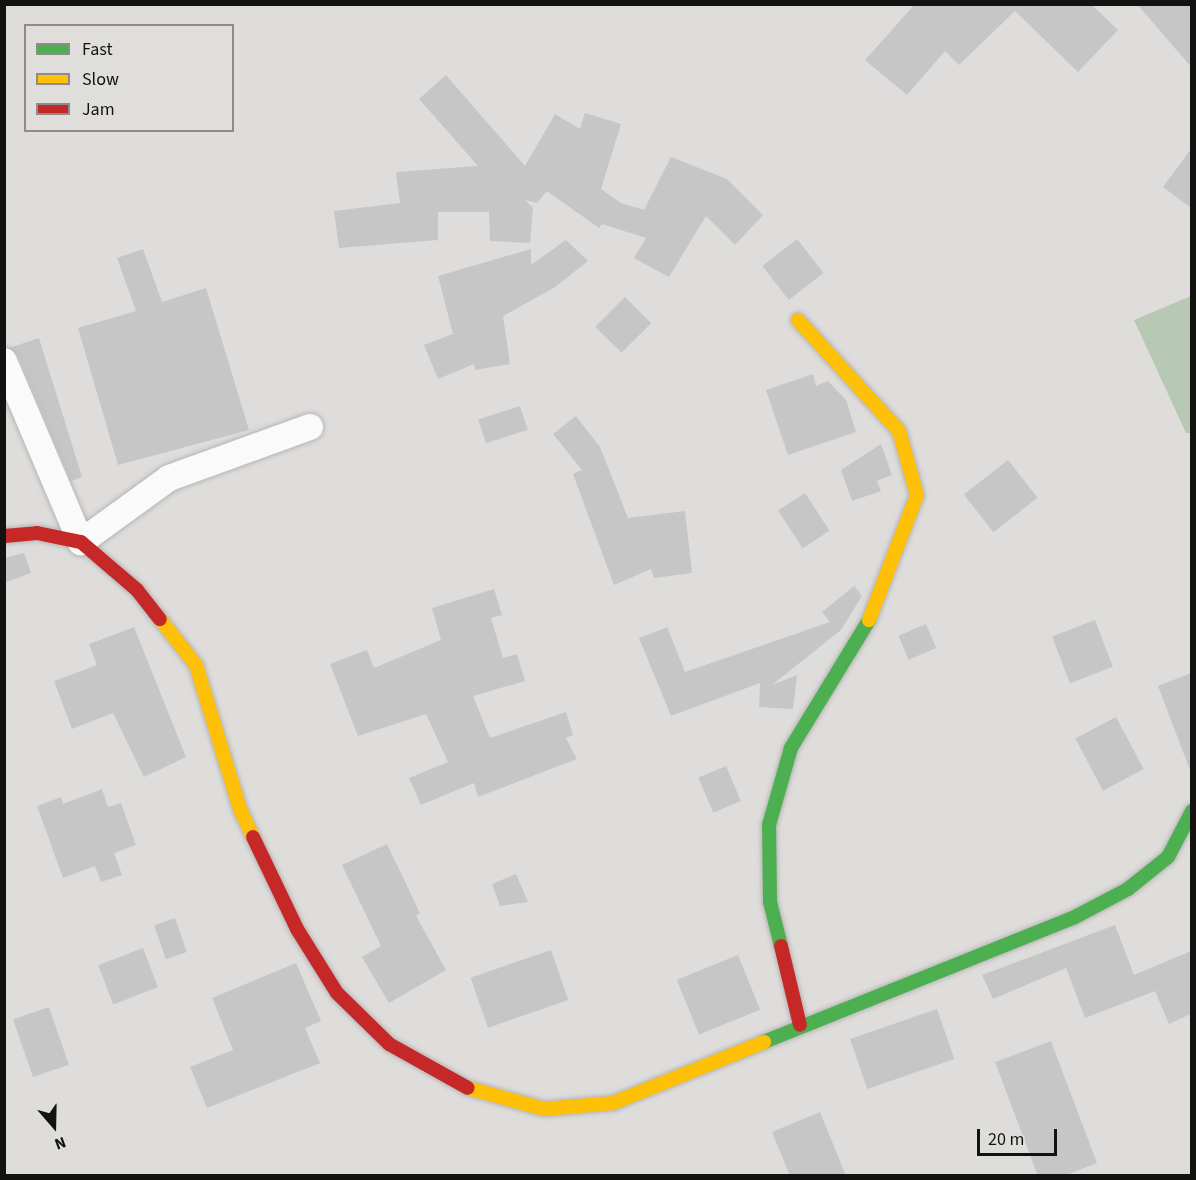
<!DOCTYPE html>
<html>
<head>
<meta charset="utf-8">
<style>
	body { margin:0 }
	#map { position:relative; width:1196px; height:1180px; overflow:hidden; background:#dedddb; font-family:"Source Sans 3",sans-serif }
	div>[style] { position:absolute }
	.green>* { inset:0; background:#b7c9b2 }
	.building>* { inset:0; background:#c7c6c6; transform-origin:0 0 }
	.roads { filter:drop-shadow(0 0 2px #b6b5b4) drop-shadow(0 0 2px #b6b5b4) }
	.street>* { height:26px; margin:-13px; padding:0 13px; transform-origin:13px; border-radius:13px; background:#fafafa }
	.fast>* { height:14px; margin:-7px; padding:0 7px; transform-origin:7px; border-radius:7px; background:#4caf50 }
	.slow>* { height:14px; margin:-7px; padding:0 7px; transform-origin:7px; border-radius:7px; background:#ffc107 }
	.jam>* { height:14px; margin:-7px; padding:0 7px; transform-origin:7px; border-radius:7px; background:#c62828 }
	span { translate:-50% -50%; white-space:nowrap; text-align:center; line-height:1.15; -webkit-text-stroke:5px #dfdeda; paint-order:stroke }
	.frame { position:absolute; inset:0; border:6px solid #121211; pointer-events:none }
	.legend { position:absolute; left:24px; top:24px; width:210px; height:108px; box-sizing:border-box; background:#dfdeda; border:2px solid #8d8c8a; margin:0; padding:8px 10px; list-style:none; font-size:18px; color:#121211 }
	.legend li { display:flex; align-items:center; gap:12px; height:30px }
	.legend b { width:30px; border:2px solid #8d8c8a }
	.north { position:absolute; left:24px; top:1096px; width:60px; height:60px; -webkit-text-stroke:4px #dfdeda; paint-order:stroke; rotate:160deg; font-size:16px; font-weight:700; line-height:24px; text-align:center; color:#121211 }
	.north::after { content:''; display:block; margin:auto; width:21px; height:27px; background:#121211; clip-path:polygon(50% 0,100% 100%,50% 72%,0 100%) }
	.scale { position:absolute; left:977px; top:1129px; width:80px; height:27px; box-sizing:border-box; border:3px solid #121211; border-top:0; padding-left:8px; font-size:18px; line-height:21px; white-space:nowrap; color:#121211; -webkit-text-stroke:4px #dfdeda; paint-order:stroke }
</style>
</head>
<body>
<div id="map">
	<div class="green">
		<div style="clip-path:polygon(1191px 296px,1192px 433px,1186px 433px,1134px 320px)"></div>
	</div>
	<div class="building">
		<div style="clip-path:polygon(915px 4px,1091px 4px,1118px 30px,1078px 72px,1015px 11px,959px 65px,945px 51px,907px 95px,865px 60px)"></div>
		<div style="clip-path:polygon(1137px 4px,1191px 4px,1191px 67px)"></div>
		<div style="clip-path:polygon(446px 75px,525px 166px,555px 114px,580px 129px,585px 113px,621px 124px,601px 189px,621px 203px,644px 210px,671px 157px,727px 179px,763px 215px,735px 245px,706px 216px,669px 277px,634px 258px,646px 238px,602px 224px,599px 228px,547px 191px,537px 203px,525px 200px,533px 208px,530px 243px,490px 241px,489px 212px,438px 212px,438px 240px,339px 248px,334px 211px,400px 203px,396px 172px,478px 166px,419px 99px)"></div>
		<div style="clip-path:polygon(1191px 149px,1191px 208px,1163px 187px)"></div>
		<div style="left:797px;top:239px;width:43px;height:44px;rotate:52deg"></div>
		<div style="clip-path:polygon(566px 240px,588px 261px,555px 287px,503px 316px,510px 364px,475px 370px,474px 364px,438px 379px,424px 345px,453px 334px,438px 276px,531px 249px,531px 265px)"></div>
		<div style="clip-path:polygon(143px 249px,162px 302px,206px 288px,249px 430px,118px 465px,78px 328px,136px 311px,117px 258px)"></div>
		<div style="left:625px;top:297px;width:37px;height:42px;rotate:45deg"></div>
		<div style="clip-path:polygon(39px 338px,82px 477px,71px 481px,18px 355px,9px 348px)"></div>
		<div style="clip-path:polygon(813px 374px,816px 386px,828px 381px,846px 400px,856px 432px,788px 455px,766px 390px)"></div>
		<div style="left:520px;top:406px;width:25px;height:44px;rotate:72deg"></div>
		<div style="clip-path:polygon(576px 416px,600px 447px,628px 518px,685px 511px,692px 573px,654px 578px,651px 569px,614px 585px,573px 474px,582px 470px,553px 434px)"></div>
		<div style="clip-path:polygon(881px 444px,892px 475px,877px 481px,881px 491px,852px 501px,841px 470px)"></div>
		<div style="left:1008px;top:460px;width:48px;height:56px;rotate:52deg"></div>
		<div style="left:805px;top:493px;width:45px;height:32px;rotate:57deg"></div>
		<div style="clip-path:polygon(24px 553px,31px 573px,4px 583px,4px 558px)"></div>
		<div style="clip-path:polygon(854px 586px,862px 596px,841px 630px,772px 685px,797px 675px,793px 709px,759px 707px,760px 683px,671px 716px,639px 638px,667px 627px,685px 672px,830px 622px,822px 612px)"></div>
		<div style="clip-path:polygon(494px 589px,502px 615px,491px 618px,503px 658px,517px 654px,525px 681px,473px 696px,490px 738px,566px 712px,573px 735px,566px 738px,577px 759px,478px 797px,474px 783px,421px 805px,409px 778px,448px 762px,426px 714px,358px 736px,330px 664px,367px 650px,374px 668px,441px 640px,432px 608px)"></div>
		<div style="left:1095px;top:620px;width:50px;height:46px;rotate:69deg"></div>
		<div style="left:926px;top:624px;width:26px;height:30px;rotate:67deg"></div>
		<div style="clip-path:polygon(134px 627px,186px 757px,144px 777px,113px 713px,72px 729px,54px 681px,97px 665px,89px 644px)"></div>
		<div style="clip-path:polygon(1191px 673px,1191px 769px,1190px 770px,1158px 686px)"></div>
		<div style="left:1116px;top:717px;width:59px;height:46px;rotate:62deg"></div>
		<div style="left:726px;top:766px;width:38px;height:30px;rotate:67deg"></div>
		<div style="clip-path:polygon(102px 789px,108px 807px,121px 803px,136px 845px,114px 853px,122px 875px,101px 882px,95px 866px,63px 878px,37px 806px,61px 797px,63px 804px)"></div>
		<div style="clip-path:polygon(387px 844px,420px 913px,416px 916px,446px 970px,389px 1003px,362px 957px,381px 946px,342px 865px)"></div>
		<div style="clip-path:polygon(516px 874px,528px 902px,500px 906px,492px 884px)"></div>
		<div style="left:175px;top:918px;width:36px;height:22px;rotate:71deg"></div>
		<div style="clip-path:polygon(1115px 925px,1134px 975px,1191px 951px,1191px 1014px,1169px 1024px,1155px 991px,1085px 1018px,1066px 968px,993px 999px,982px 975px)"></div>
		<div style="left:143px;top:948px;width:42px;height:48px;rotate:69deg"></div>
		<div style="left:551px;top:950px;width:53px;height:85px;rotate:71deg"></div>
		<div style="left:738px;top:955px;width:59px;height:66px;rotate:68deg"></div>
		<div style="clip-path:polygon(296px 963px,321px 1021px,305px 1028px,320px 1063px,207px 1108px,190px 1067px,233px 1050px,212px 998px)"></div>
		<div style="left:49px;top:1007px;width:61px;height:38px;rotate:71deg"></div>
		<div style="left:937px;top:1009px;width:53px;height:92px;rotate:71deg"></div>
		<div style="clip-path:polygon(1051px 1041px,1097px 1163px,1064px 1176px,1038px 1176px,995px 1062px)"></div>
		<div style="clip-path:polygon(820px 1112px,846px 1176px,790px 1176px,772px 1132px)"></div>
	</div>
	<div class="roads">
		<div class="street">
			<div style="left:4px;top:361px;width:197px;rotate:67deg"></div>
			<div style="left:81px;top:542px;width:109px;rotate:-36deg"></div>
			<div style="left:169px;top:478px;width:150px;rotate:-19.9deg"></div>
		</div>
		<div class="fast">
			<div style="left:781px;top:946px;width:45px;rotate:-104deg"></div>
			<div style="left:770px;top:902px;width:77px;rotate:-90.7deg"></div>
			<div style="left:769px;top:825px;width:80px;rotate:-74.1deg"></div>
			<div style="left:791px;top:748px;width:150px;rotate:-58.6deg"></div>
			<div style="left:764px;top:1042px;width:333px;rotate:-21.9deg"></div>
			<div style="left:1073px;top:918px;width:62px;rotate:-27.8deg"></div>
			<div style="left:1128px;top:889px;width:51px;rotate:-38.7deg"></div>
			<div style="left:1168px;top:857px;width:52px;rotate:-62.4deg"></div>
		</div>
		<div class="slow">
			<div style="left:798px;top:320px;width:150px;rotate:47.7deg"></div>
			<div style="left:899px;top:431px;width:66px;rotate:74.3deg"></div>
			<div style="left:917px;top:495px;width:134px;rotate:111deg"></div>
			<div style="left:160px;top:619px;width:58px;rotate:52deg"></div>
			<div style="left:196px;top:665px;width:151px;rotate:73deg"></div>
			<div style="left:240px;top:809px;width:31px;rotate:65deg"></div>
			<div style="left:468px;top:1088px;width:79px;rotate:15.4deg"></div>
			<div style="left:544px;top:1109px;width:69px;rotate:-5deg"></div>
			<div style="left:613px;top:1103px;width:163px;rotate:-22deg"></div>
		</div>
		<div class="jam">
			<div style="left:4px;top:536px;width:33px;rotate:-5deg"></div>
			<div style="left:37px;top:533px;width:45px;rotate:11.6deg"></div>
			<div style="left:81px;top:542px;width:74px;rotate:40.6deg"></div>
			<div style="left:137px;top:590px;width:37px;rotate:52deg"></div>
			<div style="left:253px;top:837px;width:102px;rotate:64.4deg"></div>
			<div style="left:297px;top:929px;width:75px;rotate:58deg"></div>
			<div style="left:337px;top:993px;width:73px;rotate:44.4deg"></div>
			<div style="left:389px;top:1044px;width:90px;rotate:29.1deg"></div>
			<div style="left:781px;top:946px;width:81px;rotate:76.5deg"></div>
		</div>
	</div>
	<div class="frame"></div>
	<ul class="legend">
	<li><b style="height:8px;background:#4caf50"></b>Fast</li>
	<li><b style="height:8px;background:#ffc107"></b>Slow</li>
	<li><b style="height:8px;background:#c62828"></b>Jam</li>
	</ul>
	<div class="north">N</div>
	<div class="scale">20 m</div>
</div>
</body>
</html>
